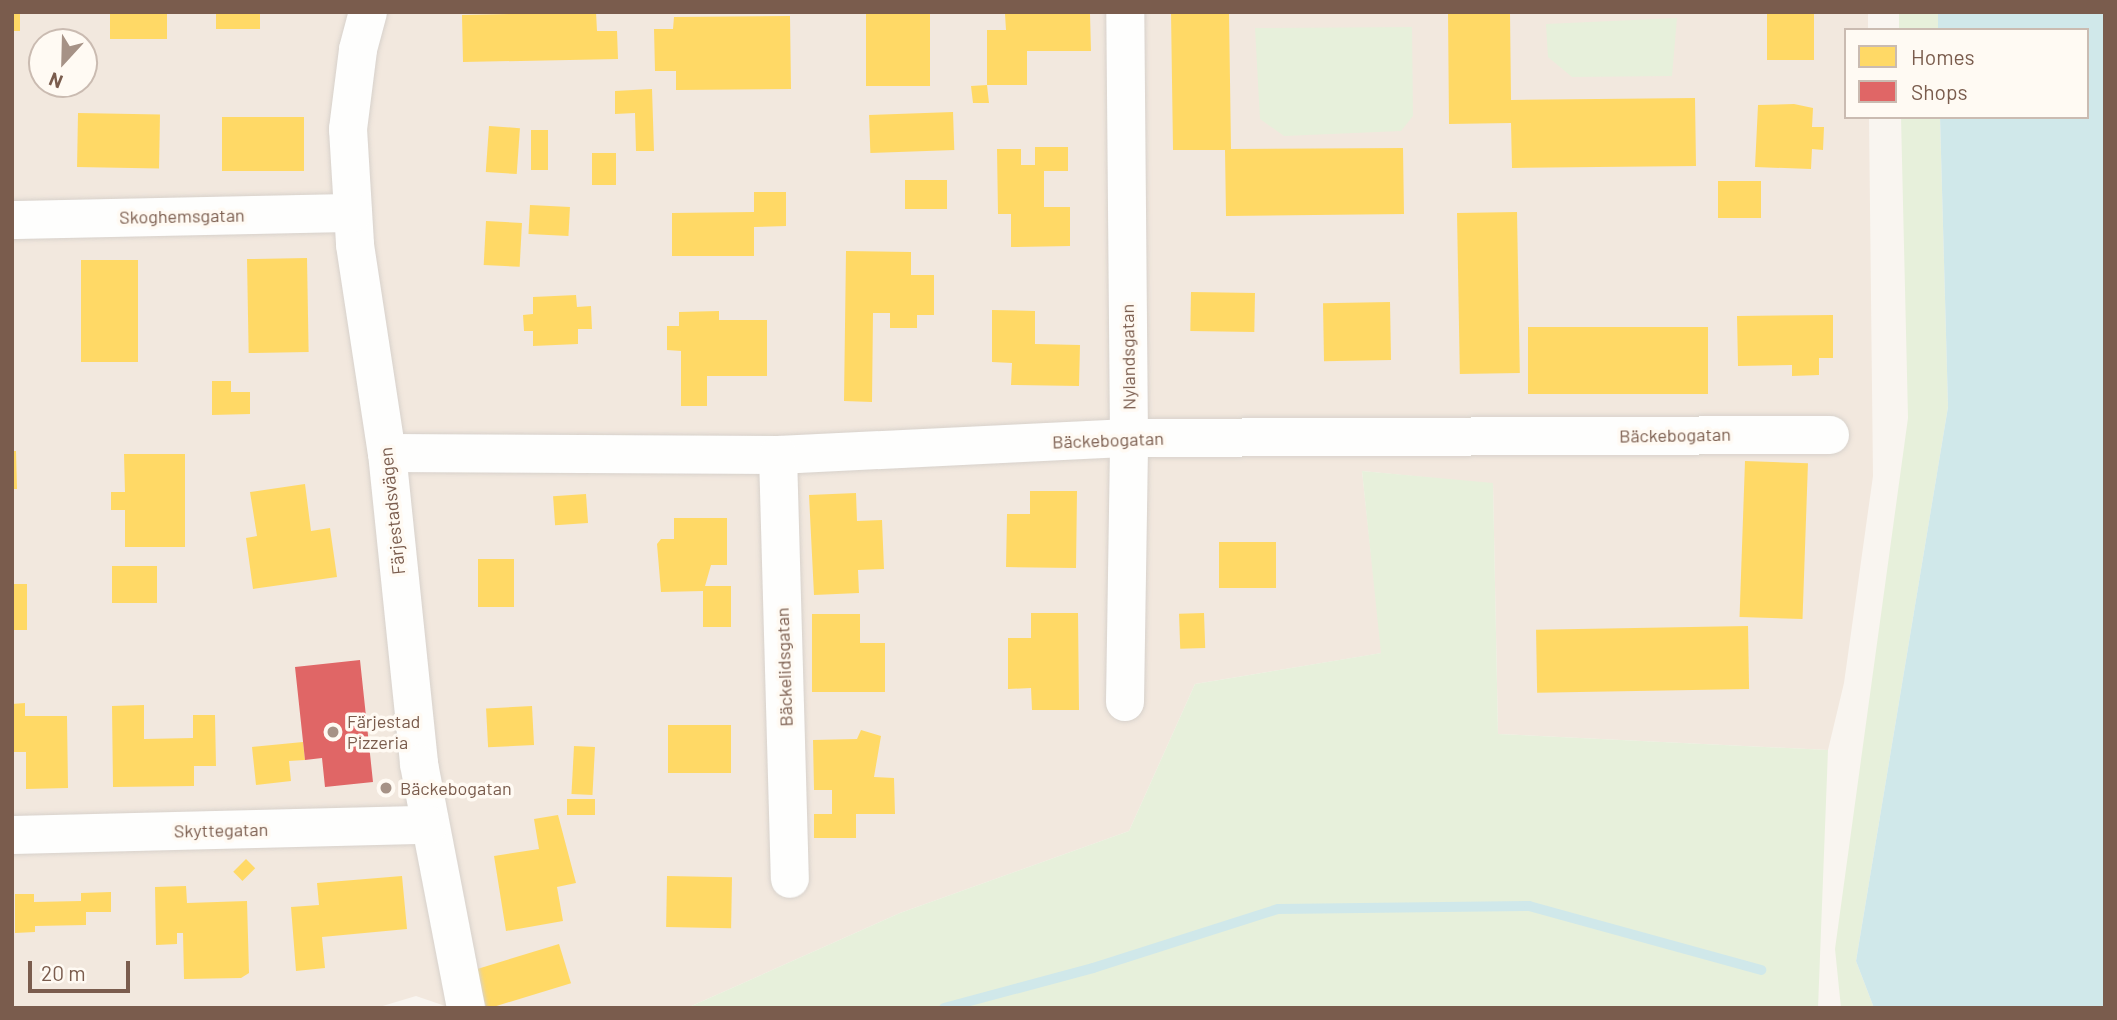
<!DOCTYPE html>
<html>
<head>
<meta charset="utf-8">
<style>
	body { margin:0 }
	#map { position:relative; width:2117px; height:1020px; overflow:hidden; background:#f9f5f0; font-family:Barlow,sans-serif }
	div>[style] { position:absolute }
	.residential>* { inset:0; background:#f2e8de }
	.green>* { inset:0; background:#e7f0db; transform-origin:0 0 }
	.water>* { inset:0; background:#d0e8ea }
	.homes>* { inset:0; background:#ffd966; transform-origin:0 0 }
	.shops>* { inset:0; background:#e06666 }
	.stream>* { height:10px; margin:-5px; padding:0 5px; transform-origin:5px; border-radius:5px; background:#d0e8ea }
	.roads { filter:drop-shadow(0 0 2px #d7d1cb) drop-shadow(0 0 2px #d7d1cb) }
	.street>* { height:38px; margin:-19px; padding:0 19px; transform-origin:19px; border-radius:19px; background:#fefefd }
	.dots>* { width:19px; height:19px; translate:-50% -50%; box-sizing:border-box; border:4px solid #fffaf3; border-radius:50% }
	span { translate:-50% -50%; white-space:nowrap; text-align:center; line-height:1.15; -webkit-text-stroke:7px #fffaf3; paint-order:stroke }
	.street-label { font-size:18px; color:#7a5c4d }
	.poi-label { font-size:18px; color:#7a5c4d }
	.left { translate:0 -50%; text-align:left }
	.frame { position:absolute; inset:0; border:14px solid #7a5c4d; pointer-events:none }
	.legend { position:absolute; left:1844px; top:28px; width:245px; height:91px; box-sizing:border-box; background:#fffaf3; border:2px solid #cabbb1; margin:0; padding:9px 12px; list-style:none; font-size:21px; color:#7a5c4d }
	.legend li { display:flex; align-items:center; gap:14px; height:35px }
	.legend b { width:35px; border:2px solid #cabbb1 }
	.north { position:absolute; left:28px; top:28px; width:70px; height:70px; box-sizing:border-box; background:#fffaf3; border:2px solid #cabbb1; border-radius:50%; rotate:202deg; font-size:19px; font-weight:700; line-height:28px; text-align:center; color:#7a5c4d }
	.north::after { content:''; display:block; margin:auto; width:24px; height:32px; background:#a69286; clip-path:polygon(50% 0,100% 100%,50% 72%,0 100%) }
	.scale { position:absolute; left:28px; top:961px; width:102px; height:32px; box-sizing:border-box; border:4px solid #7a5c4d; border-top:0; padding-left:9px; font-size:21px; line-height:24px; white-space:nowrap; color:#7a5c4d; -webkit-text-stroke:5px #fffaf3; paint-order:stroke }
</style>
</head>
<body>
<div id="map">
	<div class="residential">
		<div style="clip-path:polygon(evenodd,12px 12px,1868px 12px,1868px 30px,1846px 30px,1846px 117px,1869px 117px,1873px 476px,1844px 683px,1828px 750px,1498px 734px,1493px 484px,1362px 471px,1382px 653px,1195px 684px,1129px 831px,900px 913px,687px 1008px,451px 1008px,416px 996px,376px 1008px,12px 1008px,12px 12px,42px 42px,84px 42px,84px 84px,42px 84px,42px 42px)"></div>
	</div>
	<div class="green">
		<div style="left:1899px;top:12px;width:39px;height:18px"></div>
		<div style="clip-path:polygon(1677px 18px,1672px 76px,1572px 77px,1548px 57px,1546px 24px)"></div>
		<div style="clip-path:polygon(1412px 27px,1413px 116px,1401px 131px,1284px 136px,1260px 119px,1255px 28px)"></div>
		<div style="clip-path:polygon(1901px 117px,1940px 117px,1948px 407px,1856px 961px,1874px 1008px,1841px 1008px,1835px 949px,1908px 418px)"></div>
		<div style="clip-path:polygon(1362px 471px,1493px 483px,1498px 734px,1828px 750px,1818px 1008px,687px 1008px,900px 913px,1129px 831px,1195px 684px,1381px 653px)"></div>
	</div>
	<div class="water">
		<div style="clip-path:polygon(1938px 12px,2105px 12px,2105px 1008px,1874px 1008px,1856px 961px,1948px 407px,1940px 117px,2087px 117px,2087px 30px,1938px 30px)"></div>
	</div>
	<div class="homes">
		<div style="left:12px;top:12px;width:8px;height:19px"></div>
		<div style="left:110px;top:12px;width:57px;height:27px"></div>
		<div style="left:216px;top:12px;width:44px;height:17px"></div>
		<div style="clip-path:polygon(596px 12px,597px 31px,617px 31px,618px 59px,463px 62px,462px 15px)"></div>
		<div style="left:866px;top:12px;width:64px;height:74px"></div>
		<div style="clip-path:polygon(1171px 12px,1229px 12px,1231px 149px,1403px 148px,1404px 214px,1226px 216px,1225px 150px,1173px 150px)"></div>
		<div style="clip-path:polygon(1448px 12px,1510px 12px,1511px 100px,1695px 98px,1696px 166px,1512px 168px,1511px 123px,1449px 124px)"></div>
		<div style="left:1767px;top:12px;width:47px;height:48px"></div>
		<div style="clip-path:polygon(1005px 14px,1090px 14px,1091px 51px,1027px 51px,1027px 85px,987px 85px,989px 103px,973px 103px,971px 86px,987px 85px,987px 30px,1006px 30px)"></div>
		<div style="clip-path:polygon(790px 16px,791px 89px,676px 90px,676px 71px,655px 71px,654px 29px,673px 29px,674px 17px)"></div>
		<div style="clip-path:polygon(652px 89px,654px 151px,636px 151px,635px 113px,615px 114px,615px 91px)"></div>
		<div style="clip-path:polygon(1794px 104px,1813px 108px,1812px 127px,1824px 127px,1823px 150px,1812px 149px,1811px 169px,1755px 167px,1758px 105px)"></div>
		<div style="left:953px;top:112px;width:38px;height:84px;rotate:88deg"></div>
		<div style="left:78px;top:113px;width:82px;height:54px;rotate:1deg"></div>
		<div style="left:222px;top:117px;width:82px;height:54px"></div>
		<div style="left:489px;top:126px;width:31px;height:46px;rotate:4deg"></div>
		<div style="left:531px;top:130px;width:17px;height:40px"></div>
		<div style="clip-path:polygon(1035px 147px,1068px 147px,1068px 171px,1044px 171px,1044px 207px,1070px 207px,1070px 246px,1011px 247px,1011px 214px,998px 214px,997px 149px,1021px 149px,1021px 165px,1035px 165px)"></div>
		<div style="left:592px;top:153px;width:24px;height:32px"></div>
		<div style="left:905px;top:180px;width:42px;height:29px"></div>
		<div style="left:1761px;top:181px;width:37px;height:43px;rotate:90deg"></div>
		<div style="clip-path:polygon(754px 192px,786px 192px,786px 226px,754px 227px,754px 256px,672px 256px,672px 213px,754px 212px)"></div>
		<div style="left:530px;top:205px;width:40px;height:29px;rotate:3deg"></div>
		<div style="left:1517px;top:212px;width:161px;height:60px;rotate:89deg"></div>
		<div style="left:486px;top:221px;width:36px;height:44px;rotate:3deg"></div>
		<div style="clip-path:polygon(846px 251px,911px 252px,911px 275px,934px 275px,934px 315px,917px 315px,917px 328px,890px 328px,890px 313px,873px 313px,872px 402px,844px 401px)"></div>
		<div style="left:307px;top:258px;width:94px;height:60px;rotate:89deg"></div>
		<div style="left:81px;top:260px;width:57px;height:102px"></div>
		<div style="left:1191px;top:292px;width:64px;height:39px;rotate:1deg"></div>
		<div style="clip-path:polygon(576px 295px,577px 307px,591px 306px,592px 329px,578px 329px,578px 344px,533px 346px,533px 331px,524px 331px,523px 315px,533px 314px,533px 297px)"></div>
		<div style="left:1390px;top:302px;width:58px;height:67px;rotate:89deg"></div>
		<div style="clip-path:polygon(992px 310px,1035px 311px,1035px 344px,1080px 345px,1079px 386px,1011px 385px,1012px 363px,992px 362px)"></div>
		<div style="clip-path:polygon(719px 311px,719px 320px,767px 320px,767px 376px,707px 376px,707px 406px,681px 406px,681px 351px,667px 350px,667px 326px,679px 326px,679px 312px)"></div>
		<div style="clip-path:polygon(1833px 315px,1833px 358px,1819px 358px,1819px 375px,1792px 376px,1792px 365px,1738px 366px,1737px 316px)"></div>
		<div style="left:1708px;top:327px;width:67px;height:180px;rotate:90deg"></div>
		<div style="clip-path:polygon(212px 381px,231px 381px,231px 392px,250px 392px,250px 414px,212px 415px)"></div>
		<div style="clip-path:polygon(12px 451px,16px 451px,17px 489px,12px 489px)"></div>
		<div style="clip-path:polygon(124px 454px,185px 454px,185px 547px,125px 547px,125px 510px,111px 510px,111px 492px,125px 492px)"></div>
		<div style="left:1745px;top:461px;width:63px;height:156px;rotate:2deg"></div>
		<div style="clip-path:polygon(305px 484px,311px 531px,330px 528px,337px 577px,253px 589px,246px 538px,257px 536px,250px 492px)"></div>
		<div style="clip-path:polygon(1030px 491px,1077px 491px,1076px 568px,1006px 567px,1007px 514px,1030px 514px)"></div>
		<div style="clip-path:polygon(856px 493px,857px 521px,882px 520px,884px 569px,858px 570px,859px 593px,814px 595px,809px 495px)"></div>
		<div style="left:586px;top:494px;width:29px;height:33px;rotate:86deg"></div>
		<div style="clip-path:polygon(674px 518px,727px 518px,727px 565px,711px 565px,705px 586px,731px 586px,731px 627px,703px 627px,703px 591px,661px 592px,657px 544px,661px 539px,674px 539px)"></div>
		<div style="left:1219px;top:542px;width:57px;height:46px"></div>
		<div style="left:478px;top:559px;width:36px;height:48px"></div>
		<div style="left:112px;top:566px;width:45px;height:37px"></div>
		<div style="left:12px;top:584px;width:15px;height:46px"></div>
		<div style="clip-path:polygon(1031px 613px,1078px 613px,1079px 710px,1032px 710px,1031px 688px,1008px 689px,1008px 638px,1031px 638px)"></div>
		<div style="left:1204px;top:613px;width:35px;height:25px;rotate:88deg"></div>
		<div style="clip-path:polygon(812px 614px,860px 614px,860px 643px,885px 643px,885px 692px,812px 692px)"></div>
		<div style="left:1748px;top:626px;width:63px;height:212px;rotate:89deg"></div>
		<div style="clip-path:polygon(25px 703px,25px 716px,67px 716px,68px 788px,26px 789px,26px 752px,12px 752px,12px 704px)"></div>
		<div style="clip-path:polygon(144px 705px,144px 739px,193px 738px,193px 715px,215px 715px,216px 766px,194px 766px,194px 786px,113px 787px,112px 706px)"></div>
		<div style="left:532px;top:706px;width:39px;height:46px;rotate:87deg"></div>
		<div style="left:668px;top:725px;width:63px;height:48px"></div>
		<div style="clip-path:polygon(861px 730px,881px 736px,874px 777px,894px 778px,895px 814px,856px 814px,856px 838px,814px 838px,814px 814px,832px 814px,832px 790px,814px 790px,813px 740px,857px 739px)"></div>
		<div style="clip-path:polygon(303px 742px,305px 760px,289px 761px,291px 781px,256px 785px,252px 747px)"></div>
		<div style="left:574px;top:746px;width:21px;height:48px;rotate:3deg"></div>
		<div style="left:567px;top:799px;width:28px;height:16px"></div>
		<div style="clip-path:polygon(558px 815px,576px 883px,557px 887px,563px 921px,506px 931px,494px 856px,539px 849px,534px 819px)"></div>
		<div style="left:246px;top:859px;width:13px;height:18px;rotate:45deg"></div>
		<div style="clip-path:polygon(402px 876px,407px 929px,322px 937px,325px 968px,296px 971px,291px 907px,319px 905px,317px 883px)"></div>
		<div style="left:667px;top:876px;width:65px;height:51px;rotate:1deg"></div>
		<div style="clip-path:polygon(186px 886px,187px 903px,247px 901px,249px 973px,241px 978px,184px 979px,183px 933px,177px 933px,177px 944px,156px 945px,155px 887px)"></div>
		<div style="clip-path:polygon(111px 892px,111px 912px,86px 912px,86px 925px,35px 926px,35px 932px,15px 933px,15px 894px,34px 894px,34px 902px,81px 901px,81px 893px)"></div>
		<div style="left:559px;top:944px;width:41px;height:88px;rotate:73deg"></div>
	</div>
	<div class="shops">
		<div style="clip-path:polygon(360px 660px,373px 782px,325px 787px,322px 758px,305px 760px,295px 667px)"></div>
	</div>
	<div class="stream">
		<div style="left:944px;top:1008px;width:154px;rotate:-15deg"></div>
		<div style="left:1093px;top:968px;width:194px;rotate:-17.7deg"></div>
		<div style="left:1278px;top:909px;width:251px;rotate:-0.7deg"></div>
		<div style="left:1529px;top:906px;width:241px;rotate:15.4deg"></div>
	</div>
	<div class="roads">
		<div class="street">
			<div style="left:368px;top:12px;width:39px;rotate:105deg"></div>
			<div style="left:358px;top:50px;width:80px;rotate:97.2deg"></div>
			<div style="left:348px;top:129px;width:116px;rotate:86.5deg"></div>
			<div style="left:355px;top:245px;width:210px;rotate:81.3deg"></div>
			<div style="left:387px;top:453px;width:313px;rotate:84.1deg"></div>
			<div style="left:419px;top:764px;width:248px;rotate:79.1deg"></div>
			<div style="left:12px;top:220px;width:341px;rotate:-1.2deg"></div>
			<div style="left:387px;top:453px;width:391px;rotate:0.3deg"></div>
			<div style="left:778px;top:455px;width:351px;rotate:-2.8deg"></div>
			<div style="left:1129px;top:438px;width:701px;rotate:-0.25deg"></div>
			<div style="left:778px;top:455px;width:424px;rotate:88.4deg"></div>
			<div style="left:1125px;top:702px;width:264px;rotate:-89.1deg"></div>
			<div style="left:1129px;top:438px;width:426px;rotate:-90.5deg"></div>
			<div style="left:12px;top:835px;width:417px;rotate:-1.4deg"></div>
		</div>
	</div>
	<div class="dots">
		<div style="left:333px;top:732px;background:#a69286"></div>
		<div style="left:386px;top:788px;background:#a69286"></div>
	</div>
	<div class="street-label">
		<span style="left:182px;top:216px;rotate:-1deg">Skoghemsgatan</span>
		<span style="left:1128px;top:357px;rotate:-91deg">Nylandsgatan</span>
		<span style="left:1675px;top:435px;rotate:-1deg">Bäckebogatan</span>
		<span style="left:1108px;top:440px;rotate:-2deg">Bäckebogatan</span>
		<span style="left:392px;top:511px;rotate:-96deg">Färjestadsvägen</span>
		<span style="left:784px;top:667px;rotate:-92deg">Bäckelidsgatan</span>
		<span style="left:221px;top:830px;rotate:-1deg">Skyttegatan</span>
	</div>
	<div class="poi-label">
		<span class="left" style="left:347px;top:732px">Färjestad<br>Pizzeria</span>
		<span class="left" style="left:400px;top:788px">Bäckebogatan</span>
	</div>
	<div class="frame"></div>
	<ul class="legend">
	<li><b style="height:19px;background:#ffd966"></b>Homes</li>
	<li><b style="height:19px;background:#e06666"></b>Shops</li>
	</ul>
	<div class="north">N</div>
	<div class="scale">20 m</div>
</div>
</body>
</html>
